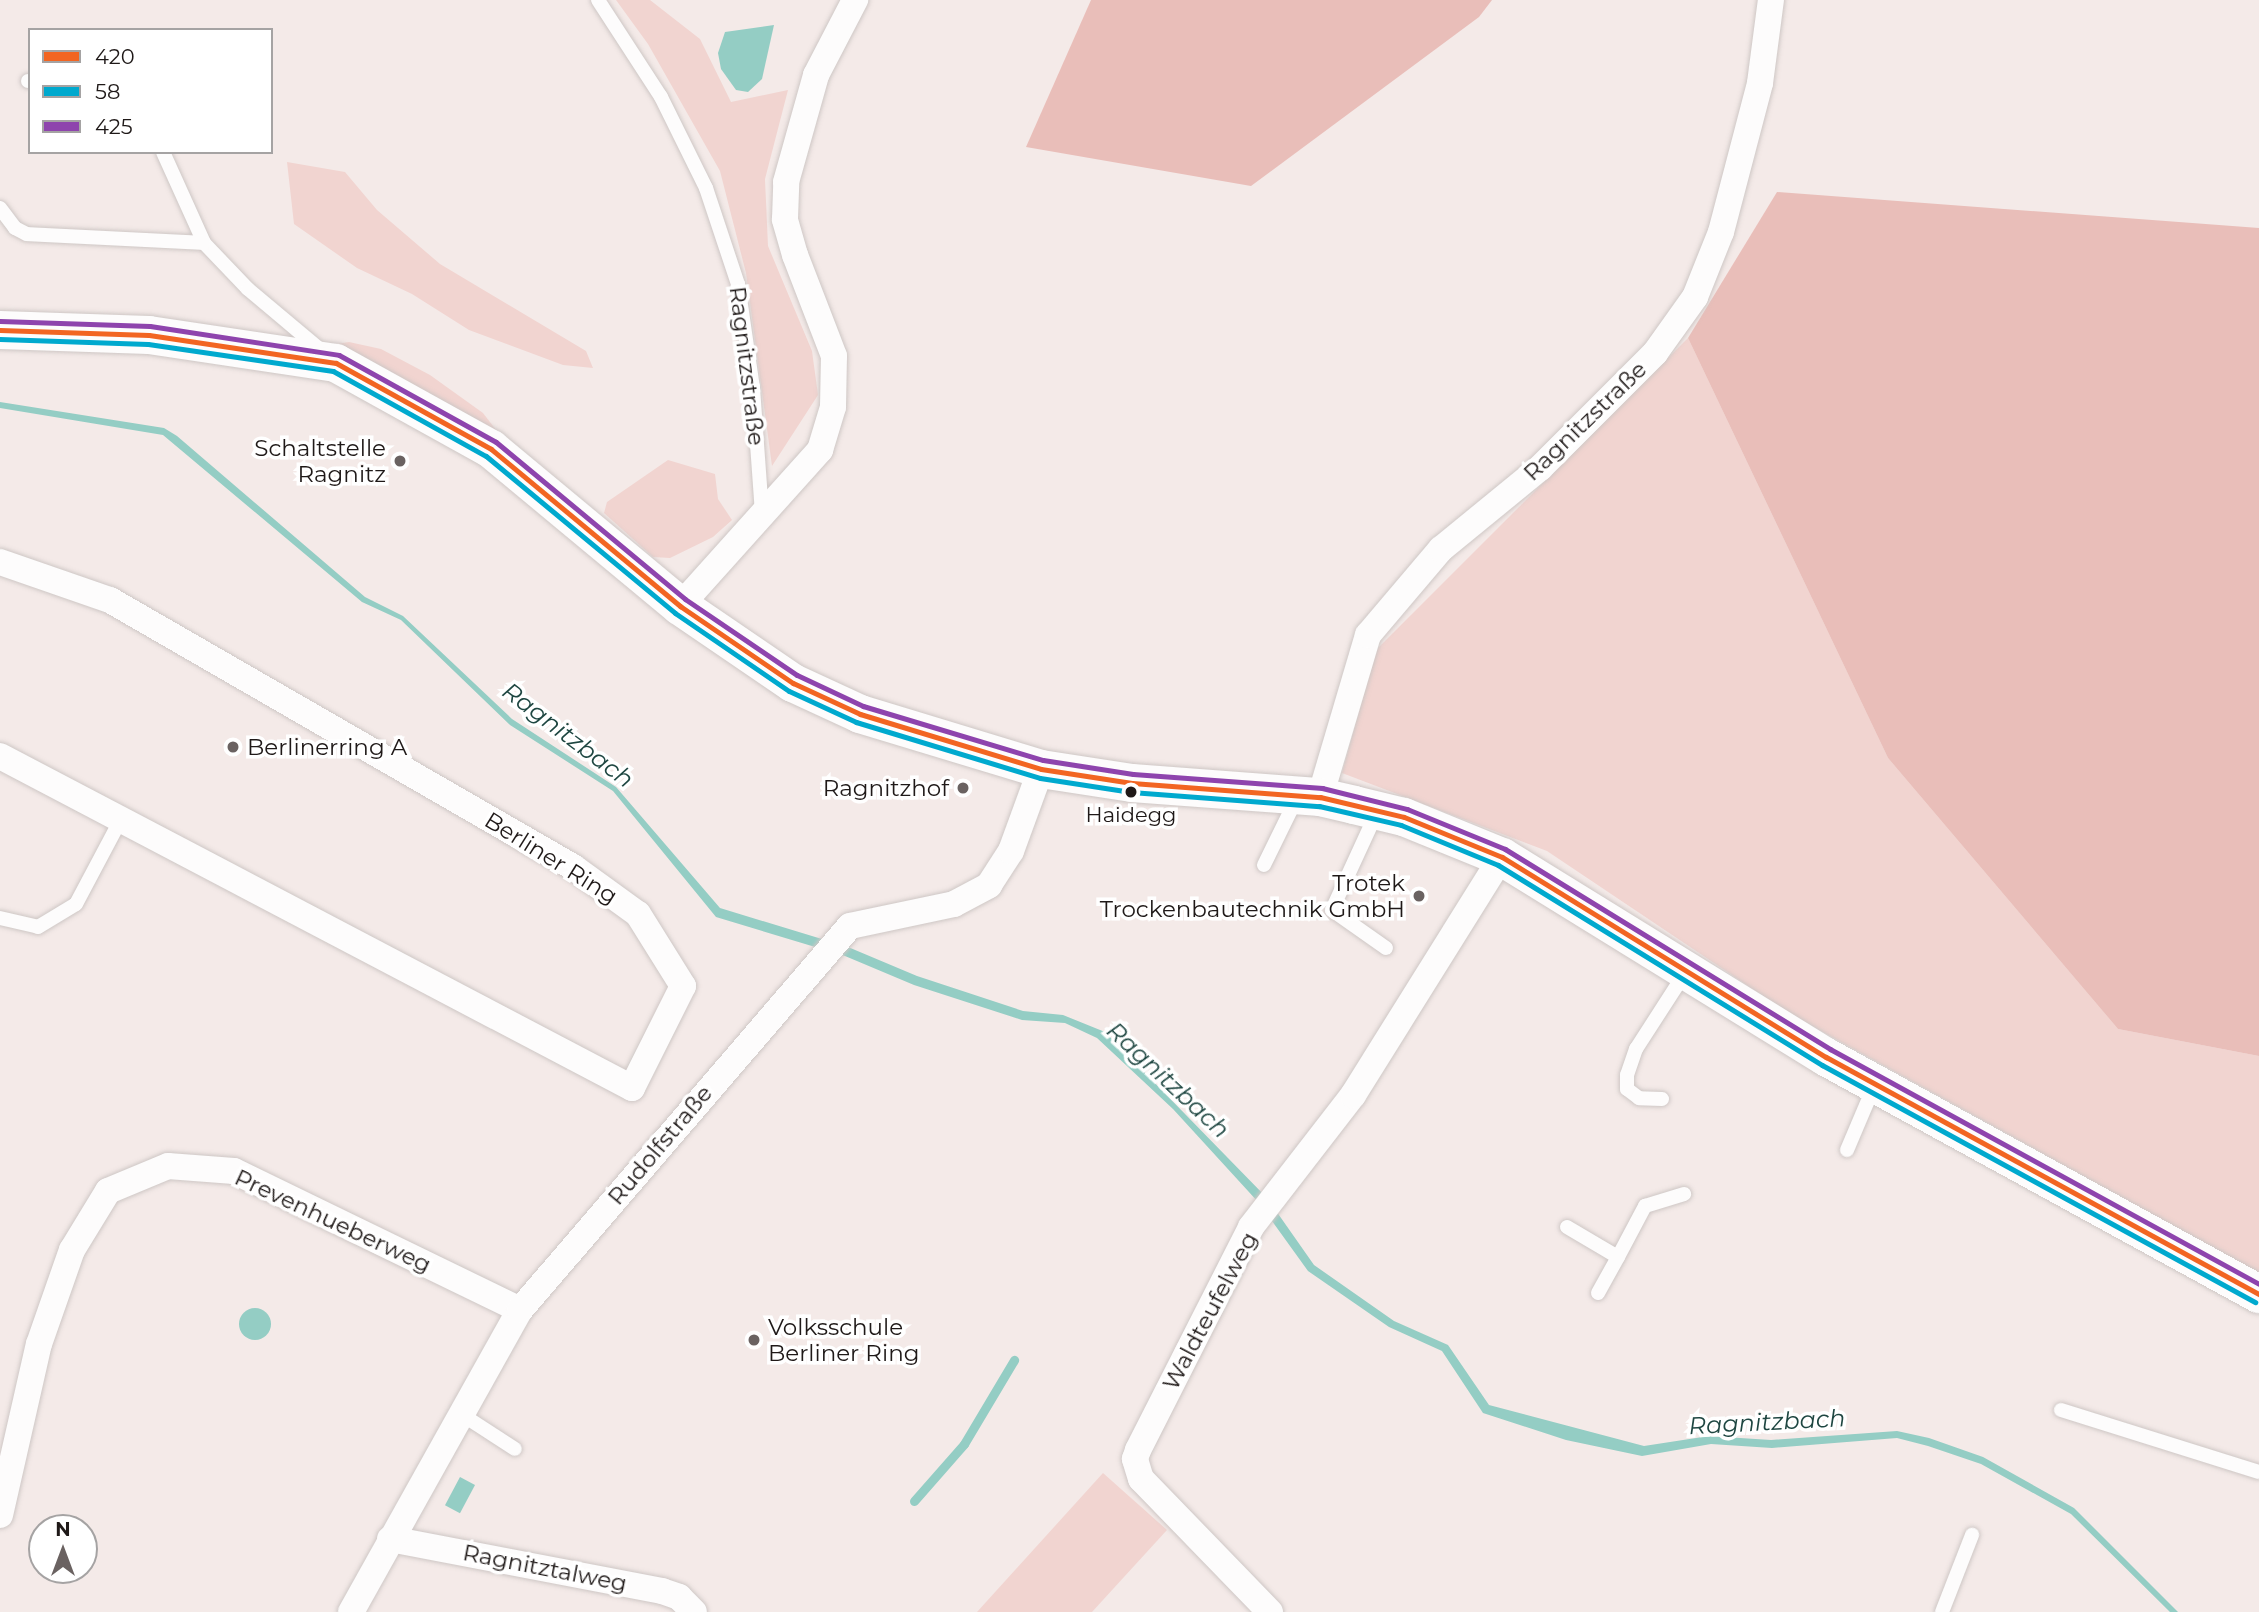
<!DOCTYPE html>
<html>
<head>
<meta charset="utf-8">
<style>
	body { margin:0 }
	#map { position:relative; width:2259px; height:1612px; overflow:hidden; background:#f4eae8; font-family:Montserrat,sans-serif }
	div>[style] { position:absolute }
	.green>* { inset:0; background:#f1d4d0 }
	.forest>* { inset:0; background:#e9beb9 }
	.water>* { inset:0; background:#94cdc4; transform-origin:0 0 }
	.round { border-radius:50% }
	.stream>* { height:9px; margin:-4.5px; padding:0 4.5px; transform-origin:4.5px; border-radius:4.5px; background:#94cdc4 }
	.roads { filter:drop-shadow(0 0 2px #cec7c5) drop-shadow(0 0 2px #cec7c5) }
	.lane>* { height:14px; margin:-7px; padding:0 7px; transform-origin:7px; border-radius:7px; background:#fdfcfc }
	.street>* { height:26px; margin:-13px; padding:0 13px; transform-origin:13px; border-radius:13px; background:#fdfcfc }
	.secondary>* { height:38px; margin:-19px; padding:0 19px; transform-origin:19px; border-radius:19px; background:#fdfcfc }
	.bus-1>* { height:5px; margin:-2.5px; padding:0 2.5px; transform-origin:2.5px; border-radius:2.5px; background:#f26522 }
	.bus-2>* { height:5px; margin:-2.5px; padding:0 2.5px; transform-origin:2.5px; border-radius:2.5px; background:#00a9ce }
	.bus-3>* { height:5px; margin:-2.5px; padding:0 2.5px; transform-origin:2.5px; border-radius:2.5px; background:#8e44ad }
	.dots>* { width:19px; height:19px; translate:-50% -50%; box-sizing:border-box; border:4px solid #fff; border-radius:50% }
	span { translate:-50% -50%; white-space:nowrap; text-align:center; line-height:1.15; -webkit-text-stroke:7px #fff; paint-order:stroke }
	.bus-label { font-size:21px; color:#1f1918 }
	.street-label { font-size:23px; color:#1f1918 }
	.poi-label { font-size:23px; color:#1f1918 }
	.right { translate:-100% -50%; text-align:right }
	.left { translate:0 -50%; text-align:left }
	.water-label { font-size:24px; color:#1e4641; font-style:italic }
	.legend { position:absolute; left:28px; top:28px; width:245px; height:126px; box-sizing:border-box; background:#fff; border:2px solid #a5a3a3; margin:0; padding:9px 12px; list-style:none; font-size:21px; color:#1f1918 }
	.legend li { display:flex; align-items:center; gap:14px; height:35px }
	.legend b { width:35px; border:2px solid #a5a3a3 }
	.north { position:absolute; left:28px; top:1514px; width:70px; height:70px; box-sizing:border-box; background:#fff; border:2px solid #a5a3a3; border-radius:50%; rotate:0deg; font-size:19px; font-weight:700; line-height:28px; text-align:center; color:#1f1918 }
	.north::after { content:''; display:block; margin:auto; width:24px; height:32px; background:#6a6261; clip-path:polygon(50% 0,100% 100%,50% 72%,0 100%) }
</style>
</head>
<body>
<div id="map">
	<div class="green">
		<div style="clip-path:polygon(616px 0,650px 0,700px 39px,731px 102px,788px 90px,765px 179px,768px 246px,812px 351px,818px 395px,772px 466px,746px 273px,720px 171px,648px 44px)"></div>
		<div style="clip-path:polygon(287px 162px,345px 172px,377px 210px,440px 264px,586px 351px,593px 368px,563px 365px,469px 330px,412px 294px,357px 268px,294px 224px)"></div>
		<div style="clip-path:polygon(1688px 338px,1888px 758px,2118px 1029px,2259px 1056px,2259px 1273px,1787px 1012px,1547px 851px,1342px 773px,1376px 650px)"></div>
		<div style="clip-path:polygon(349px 342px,381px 349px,430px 375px,483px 413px,496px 430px,337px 344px)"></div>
		<div style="clip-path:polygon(668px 460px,715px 474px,718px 499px,732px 520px,713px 537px,670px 558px,653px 557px,604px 513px,607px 502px)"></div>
		<div style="clip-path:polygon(1103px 1473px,1167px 1530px,1092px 1612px,977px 1612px)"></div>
	</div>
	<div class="forest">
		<div style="clip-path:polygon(1091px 0,1492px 0,1479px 17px,1251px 186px,1026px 147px)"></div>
		<div style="clip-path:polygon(1777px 192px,2259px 228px,2259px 1056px,2118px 1029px,1888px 758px,1688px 338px)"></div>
	</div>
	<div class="water">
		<div style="clip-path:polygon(774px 25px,762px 79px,748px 92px,736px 90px,721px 69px,718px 53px,725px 32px)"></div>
		<div style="clip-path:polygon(0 402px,164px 428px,177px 436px,365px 597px,403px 616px,512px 719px,616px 787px,720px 908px,848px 947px,917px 976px,1023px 1011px,1063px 1015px,1105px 1032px,1267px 1198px,1314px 1265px,1394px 1321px,1448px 1345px,1489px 1405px,1644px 1446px,1709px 1436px,1771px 1440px,1897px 1431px,1929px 1438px,1983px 1457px,2074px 1508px,2178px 1612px,2170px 1612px,2071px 1514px,1981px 1464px,1928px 1446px,1897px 1438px,1772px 1448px,1711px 1444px,1642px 1456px,1566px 1440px,1483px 1413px,1442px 1351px,1389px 1327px,1308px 1271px,1259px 1203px,1173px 1109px,1097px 1038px,1065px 1023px,1022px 1020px,914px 985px,845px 956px,716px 917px,613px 791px,510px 725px,401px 620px,362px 602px,163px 435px,0 408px)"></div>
		<div class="round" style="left:239px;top:1308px;width:32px;height:32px"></div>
		<div style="left:460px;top:1477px;width:17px;height:32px;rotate:28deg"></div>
	</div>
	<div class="stream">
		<div style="left:914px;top:1501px;width:76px;rotate:-48.7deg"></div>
		<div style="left:964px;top:1444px;width:98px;rotate:-59.2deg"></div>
	</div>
	<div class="roads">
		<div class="lane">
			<div style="left:598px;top:0;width:116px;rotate:57deg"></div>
			<div style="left:661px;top:97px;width:102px;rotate:63.7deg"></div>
			<div style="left:706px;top:188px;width:101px;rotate:71.6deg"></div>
			<div style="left:738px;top:284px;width:105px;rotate:81.8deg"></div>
			<div style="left:753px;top:388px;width:125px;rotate:85.9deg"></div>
			<div style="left:28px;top:81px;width:2px"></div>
			<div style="left:163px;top:152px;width:100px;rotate:65.7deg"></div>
			<div style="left:204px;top:243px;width:64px;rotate:46.3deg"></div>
			<div style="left:248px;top:289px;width:97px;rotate:40deg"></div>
			<div style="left:0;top:208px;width:25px;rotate:53deg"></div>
			<div style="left:15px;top:228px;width:13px;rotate:27deg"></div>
			<div style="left:27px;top:234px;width:177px;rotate:2.9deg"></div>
			<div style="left:1377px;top:812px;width:108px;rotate:114.7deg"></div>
			<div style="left:1332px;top:910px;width:66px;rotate:35.1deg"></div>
			<div style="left:1264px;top:865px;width:61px;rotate:-63.9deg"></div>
			<div style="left:0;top:918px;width:39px;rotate:13deg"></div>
			<div style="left:38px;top:927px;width:44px;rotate:-31.2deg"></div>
			<div style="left:76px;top:904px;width:96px;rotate:-62.1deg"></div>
			<div style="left:1662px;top:1099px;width:23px;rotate:-178deg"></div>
			<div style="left:1639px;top:1098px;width:15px;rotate:-143deg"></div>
			<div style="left:1627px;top:1089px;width:14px;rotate:-90deg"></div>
			<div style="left:1627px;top:1075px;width:28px;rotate:-71deg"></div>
			<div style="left:1636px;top:1049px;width:90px;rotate:-57.2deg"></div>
			<div style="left:1847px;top:1150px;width:72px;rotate:-67deg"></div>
			<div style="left:1567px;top:1227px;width:59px;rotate:30.5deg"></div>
			<div style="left:1618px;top:1257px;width:58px;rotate:-62.1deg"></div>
			<div style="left:1645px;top:1206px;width:41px;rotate:-17.1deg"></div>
			<div style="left:1598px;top:1293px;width:41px;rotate:-60.9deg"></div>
			<div style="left:2061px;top:1410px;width:207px;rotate:17.4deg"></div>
			<div style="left:461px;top:1414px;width:64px;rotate:32.9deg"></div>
			<div style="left:1942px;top:1612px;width:83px;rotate:-68.7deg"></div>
		</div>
		<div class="street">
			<div style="left:0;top:562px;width:116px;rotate:19.1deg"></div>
			<div style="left:110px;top:600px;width:534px;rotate:29.97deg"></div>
			<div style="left:573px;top:867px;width:80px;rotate:35.9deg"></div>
			<div style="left:638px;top:914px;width:85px;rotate:58deg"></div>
			<div style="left:683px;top:986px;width:114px;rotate:116.6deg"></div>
			<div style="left:632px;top:1088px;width:714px;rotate:-152.29deg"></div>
			<div style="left:680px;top:606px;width:210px;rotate:-48.1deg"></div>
			<div style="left:820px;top:450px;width:45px;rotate:-73.2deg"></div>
			<div style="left:833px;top:407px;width:51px;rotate:-88.9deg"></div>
			<div style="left:834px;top:356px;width:108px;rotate:-111.1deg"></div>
			<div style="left:795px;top:255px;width:37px;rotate:-106deg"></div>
			<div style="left:785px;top:219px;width:37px;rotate:-88deg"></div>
			<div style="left:786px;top:182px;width:111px;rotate:-74.3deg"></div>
			<div style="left:816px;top:75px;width:85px;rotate:-62.5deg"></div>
			<div style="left:1320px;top:797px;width:169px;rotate:-73.5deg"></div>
			<div style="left:1368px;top:635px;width:113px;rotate:-49.7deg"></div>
			<div style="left:1441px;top:549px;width:128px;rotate:-39.3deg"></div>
			<div style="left:1540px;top:468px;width:163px;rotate:-45deg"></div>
			<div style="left:1655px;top:353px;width:69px;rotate:-54.5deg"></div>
			<div style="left:1695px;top:297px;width:70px;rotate:-68.2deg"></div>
			<div style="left:1721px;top:232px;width:154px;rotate:-75.3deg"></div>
			<div style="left:1760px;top:83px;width:84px;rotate:-82.5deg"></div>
			<div style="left:0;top:1515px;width:175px;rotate:-77.2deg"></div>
			<div style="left:39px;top:1344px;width:100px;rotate:-70.7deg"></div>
			<div style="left:72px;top:1250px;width:69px;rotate:-58.6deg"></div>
			<div style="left:108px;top:1191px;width:65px;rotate:-22.6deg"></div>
			<div style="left:168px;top:1166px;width:66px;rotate:4.3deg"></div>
			<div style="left:234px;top:1171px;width:318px;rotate:25.9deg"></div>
			<div style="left:390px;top:1539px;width:277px;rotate:10.8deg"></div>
			<div style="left:662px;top:1591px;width:18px;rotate:19deg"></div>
			<div style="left:679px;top:1597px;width:21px;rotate:45deg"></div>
			<div style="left:351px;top:1612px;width:346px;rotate:-60.8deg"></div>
			<div style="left:520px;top:1310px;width:506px;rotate:-49.33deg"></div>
			<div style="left:850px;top:926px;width:106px;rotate:-11.9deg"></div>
			<div style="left:954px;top:904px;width:40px;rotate:-28deg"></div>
			<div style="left:989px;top:885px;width:40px;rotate:-57.1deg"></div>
			<div style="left:1011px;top:851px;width:87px;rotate:-69.9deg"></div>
			<div style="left:1270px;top:1612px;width:185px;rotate:-134.1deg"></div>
			<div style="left:1141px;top:1479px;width:21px;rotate:-107deg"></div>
			<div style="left:1135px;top:1459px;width:9px;rotate:-72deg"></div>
			<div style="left:1138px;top:1450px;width:250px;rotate:-63.1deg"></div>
			<div style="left:1251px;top:1227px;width:167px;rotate:-52.3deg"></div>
			<div style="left:1353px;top:1095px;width:281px;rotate:-58deg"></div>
		</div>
		<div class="secondary">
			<div style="left:0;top:330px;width:149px;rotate:1.9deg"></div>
			<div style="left:149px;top:335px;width:189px;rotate:8.5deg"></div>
			<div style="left:336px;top:363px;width:177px;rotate:29deg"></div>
			<div style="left:491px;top:449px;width:246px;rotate:39.7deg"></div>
			<div style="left:680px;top:606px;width:137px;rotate:34.3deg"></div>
			<div style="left:793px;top:683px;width:74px;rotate:24.8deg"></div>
			<div style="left:860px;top:714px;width:189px;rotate:16.9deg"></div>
			<div style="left:1041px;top:769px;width:92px;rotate:8.7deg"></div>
			<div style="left:1132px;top:783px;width:189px;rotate:4.3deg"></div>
			<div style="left:1320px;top:797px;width:35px;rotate:13deg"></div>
			<div style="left:1354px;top:805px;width:51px;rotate:13.5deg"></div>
			<div style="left:1404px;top:817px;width:106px;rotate:22.2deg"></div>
			<div style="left:1502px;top:857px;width:381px;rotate:31.7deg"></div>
			<div style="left:1826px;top:1057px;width:494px;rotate:28.7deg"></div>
		</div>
	</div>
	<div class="bus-1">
		<div style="left:0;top:330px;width:149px;rotate:1.9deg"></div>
		<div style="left:149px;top:335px;width:189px;rotate:8.5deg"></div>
		<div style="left:336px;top:363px;width:177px;rotate:29deg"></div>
		<div style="left:491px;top:449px;width:246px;rotate:39.7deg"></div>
		<div style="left:680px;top:606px;width:137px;rotate:34.3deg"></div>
		<div style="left:793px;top:683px;width:74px;rotate:24.8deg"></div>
		<div style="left:860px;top:714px;width:189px;rotate:16.9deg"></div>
		<div style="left:1041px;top:769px;width:92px;rotate:8.7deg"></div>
		<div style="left:1132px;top:783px;width:189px;rotate:4.3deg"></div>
		<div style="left:1320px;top:797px;width:86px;rotate:13.4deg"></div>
		<div style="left:1404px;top:817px;width:106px;rotate:22.2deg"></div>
		<div style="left:1502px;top:857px;width:381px;rotate:31.7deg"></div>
		<div style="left:1826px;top:1057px;width:494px;rotate:28.7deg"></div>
	</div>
	<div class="bus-2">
		<div style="left:0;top:339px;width:148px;rotate:1.9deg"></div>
		<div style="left:148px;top:344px;width:187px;rotate:8.3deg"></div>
		<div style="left:333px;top:371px;width:175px;rotate:29.1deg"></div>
		<div style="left:486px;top:456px;width:246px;rotate:39.7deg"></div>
		<div style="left:675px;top:613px;width:138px;rotate:34.4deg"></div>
		<div style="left:789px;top:691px;width:74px;rotate:24.8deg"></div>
		<div style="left:856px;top:722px;width:192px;rotate:16.9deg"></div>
		<div style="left:1040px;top:778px;width:92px;rotate:8.7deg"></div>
		<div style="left:1131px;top:792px;width:189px;rotate:4.3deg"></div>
		<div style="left:1319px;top:806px;width:84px;rotate:13deg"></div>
		<div style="left:1401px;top:825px;width:105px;rotate:22.4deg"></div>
		<div style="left:1498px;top:865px;width:381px;rotate:31.7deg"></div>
		<div style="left:1822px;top:1065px;width:494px;rotate:28.7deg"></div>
	</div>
	<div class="bus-3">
		<div style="left:0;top:321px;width:150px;rotate:1.9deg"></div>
		<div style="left:150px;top:326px;width:191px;rotate:8.7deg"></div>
		<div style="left:339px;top:355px;width:179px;rotate:29deg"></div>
		<div style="left:496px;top:442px;width:246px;rotate:39.7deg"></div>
		<div style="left:685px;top:599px;width:135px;rotate:34.2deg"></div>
		<div style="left:797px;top:675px;width:73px;rotate:25.2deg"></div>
		<div style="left:863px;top:706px;width:188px;rotate:16.7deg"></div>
		<div style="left:1043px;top:760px;width:91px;rotate:8.8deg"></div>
		<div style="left:1133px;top:774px;width:190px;rotate:4.2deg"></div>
		<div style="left:1322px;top:788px;width:88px;rotate:13.9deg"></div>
		<div style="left:1407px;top:809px;width:106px;rotate:22.2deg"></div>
		<div style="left:1505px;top:849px;width:382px;rotate:31.6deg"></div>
		<div style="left:1830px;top:1049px;width:489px;rotate:28.7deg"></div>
	</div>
	<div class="dots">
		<div style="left:400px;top:461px;background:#6a6261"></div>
		<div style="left:233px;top:747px;background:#6a6261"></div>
		<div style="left:963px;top:788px;background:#6a6261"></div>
		<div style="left:1131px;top:792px;background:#1f1918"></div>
		<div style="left:1419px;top:896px;background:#6a6261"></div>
		<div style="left:754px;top:1340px;background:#6a6261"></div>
	</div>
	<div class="bus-label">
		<span style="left:1131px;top:815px">Haidegg</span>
	</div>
	<div class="street-label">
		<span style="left:747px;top:366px;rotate:83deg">Ragnitzstraße</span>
		<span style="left:1585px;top:421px;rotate:-44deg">Ragnitzstraße</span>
		<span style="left:551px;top:858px;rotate:32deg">Berliner Ring</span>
		<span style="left:660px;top:1145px;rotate:-50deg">Rudolfstraße</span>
		<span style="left:333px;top:1221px;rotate:25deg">Prevenhueberweg</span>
		<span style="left:1210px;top:1311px;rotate:-62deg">Waldteufelweg</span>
		<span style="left:545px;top:1568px;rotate:11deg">Ragnitztalweg</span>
	</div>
	<div class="poi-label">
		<span class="right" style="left:386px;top:461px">Schaltstelle<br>Ragnitz</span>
		<span class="left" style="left:247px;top:747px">Berlinerring A</span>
		<span class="right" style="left:949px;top:788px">Ragnitzhof</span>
		<span class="right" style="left:1405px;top:896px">Trotek<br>Trockenbautechnik GmbH</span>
		<span class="left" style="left:768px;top:1340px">Volksschule<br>Berliner Ring</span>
	</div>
	<div class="water-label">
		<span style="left:568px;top:735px;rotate:37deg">Ragnitzbach</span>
		<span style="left:1168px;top:1080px;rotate:43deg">Ragnitzbach</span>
		<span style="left:1767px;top:1422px;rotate:-3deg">Ragnitzbach</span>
	</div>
	<ul class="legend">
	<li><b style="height:9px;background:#f26522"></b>420</li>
	<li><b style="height:9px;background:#00a9ce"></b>58</li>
	<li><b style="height:9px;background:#8e44ad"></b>425</li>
	</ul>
	<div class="north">N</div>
</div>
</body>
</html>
